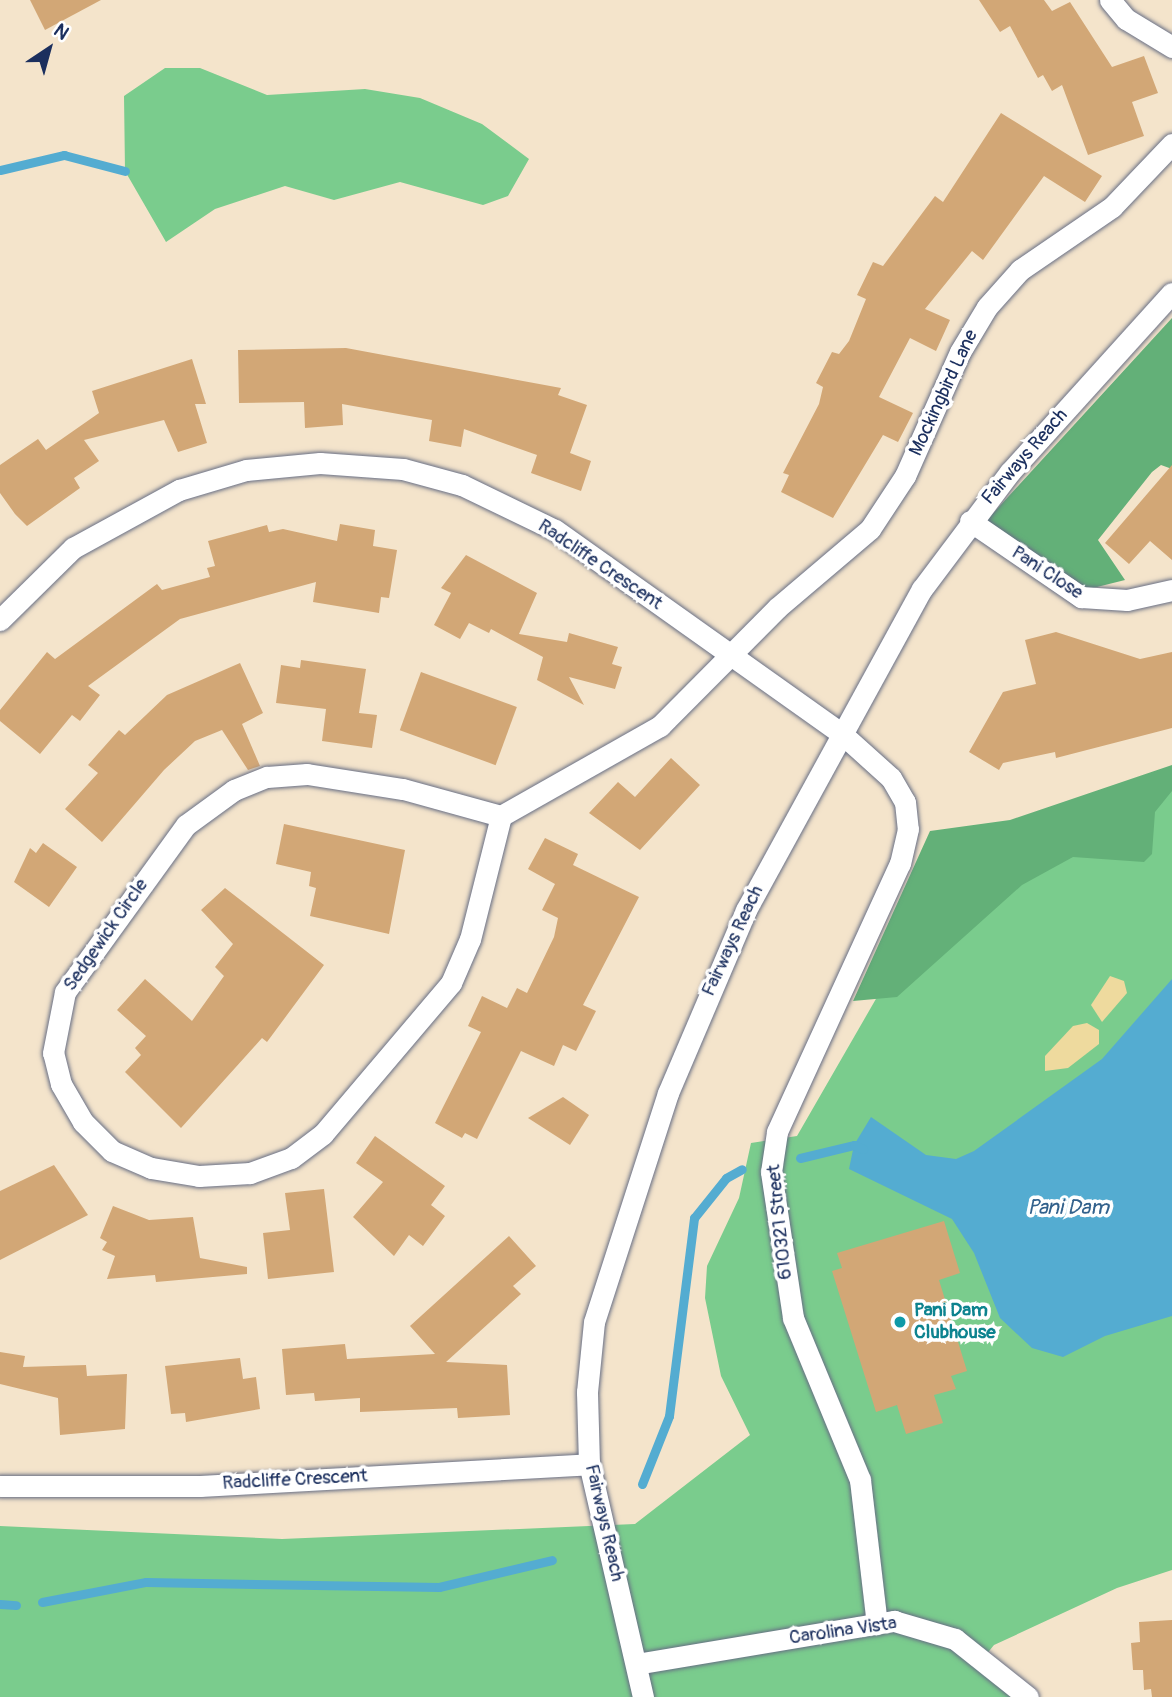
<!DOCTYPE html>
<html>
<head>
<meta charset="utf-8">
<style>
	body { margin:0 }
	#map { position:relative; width:1172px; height:1697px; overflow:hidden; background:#f4e4cb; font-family:Pangolin,sans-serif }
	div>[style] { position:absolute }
	.green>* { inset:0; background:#7acc8d }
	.forest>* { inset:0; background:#63b078 }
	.sand>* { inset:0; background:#eeda9e }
	.water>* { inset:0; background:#54acd1 }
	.stream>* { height:9px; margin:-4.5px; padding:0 4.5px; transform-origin:4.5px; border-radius:4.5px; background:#54acd1 }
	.building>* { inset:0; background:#d2a776; transform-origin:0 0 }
	.roads { filter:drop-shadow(0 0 2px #676e84) drop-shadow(0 0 2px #676e84) }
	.minor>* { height:21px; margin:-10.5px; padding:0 10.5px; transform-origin:10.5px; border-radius:10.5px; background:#fff }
	.dots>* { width:19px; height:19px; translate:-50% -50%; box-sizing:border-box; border:4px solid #fff; border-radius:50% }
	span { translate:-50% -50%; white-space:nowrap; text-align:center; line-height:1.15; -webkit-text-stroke:7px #fff; paint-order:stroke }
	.street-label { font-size:19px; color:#1b2f5e }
	.culture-label { font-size:19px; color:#0d838f; font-weight:700 }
	.left { translate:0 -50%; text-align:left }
	.water-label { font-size:21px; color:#32618c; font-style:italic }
	.north { position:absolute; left:14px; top:14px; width:70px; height:70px; -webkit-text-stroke:5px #fff; paint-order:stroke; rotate:36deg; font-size:19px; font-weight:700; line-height:28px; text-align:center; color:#1b2f5e }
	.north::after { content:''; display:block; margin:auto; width:24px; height:32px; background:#1b2f5e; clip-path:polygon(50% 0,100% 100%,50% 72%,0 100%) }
</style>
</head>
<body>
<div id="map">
	<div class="green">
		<div style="clip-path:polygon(165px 68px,200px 68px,267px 95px,365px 89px,420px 98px,482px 124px,529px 159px,508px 196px,483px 205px,400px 182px,334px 200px,285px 186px,215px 209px,166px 242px,125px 171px,124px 96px)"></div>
		<div style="clip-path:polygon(1172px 773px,1172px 1570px,1117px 1588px,994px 1645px,976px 1667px,1011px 1697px,0 1697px,0 1526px,282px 1539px,635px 1524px,750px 1435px,721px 1376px,705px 1298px,707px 1266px,739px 1198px,751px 1143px,797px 1136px,888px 978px)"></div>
	</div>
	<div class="forest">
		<div style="clip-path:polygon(1172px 318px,1172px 469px,1161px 465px,1152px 472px,1098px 540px,1125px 580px,1085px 590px,986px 521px)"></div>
		<div style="clip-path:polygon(1172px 765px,1172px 791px,1155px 812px,1152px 854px,1144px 862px,1073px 857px,1022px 885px,897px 997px,853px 1001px,930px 831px,1010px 820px)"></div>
	</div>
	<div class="sand">
		<div style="clip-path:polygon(1110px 976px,1124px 981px,1127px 993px,1102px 1022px,1091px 1005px)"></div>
		<div style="clip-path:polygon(1087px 1023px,1099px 1030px,1099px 1044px,1068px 1068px,1045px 1071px,1045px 1056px,1073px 1026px)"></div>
	</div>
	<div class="water">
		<div style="clip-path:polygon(1172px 979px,1172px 1316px,1105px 1336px,1063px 1357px,1032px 1348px,1000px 1318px,974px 1253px,952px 1219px,849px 1169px,854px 1145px,871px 1117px,926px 1155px,956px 1159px,974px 1151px,1102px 1059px)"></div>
	</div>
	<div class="stream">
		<div style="left:0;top:170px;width:66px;rotate:-13.2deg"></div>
		<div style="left:64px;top:155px;width:63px;rotate:14.7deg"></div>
		<div style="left:800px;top:1158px;width:56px;rotate:-13.5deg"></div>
		<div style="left:854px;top:1145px;width:10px;rotate:24deg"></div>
		<div style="left:642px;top:1484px;width:73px;rotate:-68.3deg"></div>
		<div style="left:669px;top:1416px;width:200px;rotate:-82.8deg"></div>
		<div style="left:694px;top:1218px;width:51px;rotate:-51.3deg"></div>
		<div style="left:726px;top:1178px;width:18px;rotate:-29deg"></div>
		<div style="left:42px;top:1602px;width:106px;rotate:-10.9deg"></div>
		<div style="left:146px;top:1582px;width:293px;rotate:1deg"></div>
		<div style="left:439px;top:1587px;width:116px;rotate:-13.4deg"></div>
		<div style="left:0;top:1604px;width:16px;rotate:4deg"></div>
	</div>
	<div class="building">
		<div style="clip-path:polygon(30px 0,101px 0,45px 30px)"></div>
		<div style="clip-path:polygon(979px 0,1044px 0,1052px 11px,1070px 2px,1112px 67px,1144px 56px,1158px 93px,1132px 102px,1144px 136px,1088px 155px,1062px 85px,1052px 91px,1043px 75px,1038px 78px,1010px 26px,1000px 32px)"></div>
		<div style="clip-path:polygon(1001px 113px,1102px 176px,1085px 202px,1044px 176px,983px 260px,972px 251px,925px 309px,950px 320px,936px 351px,910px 338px,879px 397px,913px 413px,898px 442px,883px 435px,833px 518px,781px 492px,789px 475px,783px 473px,819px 404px,823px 387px,816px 383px,832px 352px,839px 354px,849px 341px,866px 299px,857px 295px,873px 262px,883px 266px,935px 196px,943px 202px)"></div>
		<div style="clip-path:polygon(346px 348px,561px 388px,558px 395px,587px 405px,570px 453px,591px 461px,581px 491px,531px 473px,537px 455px,464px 429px,461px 447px,429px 441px,432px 420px,342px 404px,343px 425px,305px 428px,304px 402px,239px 403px,238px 350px)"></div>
		<div style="clip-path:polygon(192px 359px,206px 404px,195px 404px,207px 443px,178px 452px,164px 420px,84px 440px,99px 461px,74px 478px,80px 488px,27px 526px,15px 514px,0 493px,0 465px,38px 439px,46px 450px,99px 413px,92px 391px)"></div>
		<div style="clip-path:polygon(1172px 465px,1172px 560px,1150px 541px,1129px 564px,1105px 543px)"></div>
		<div style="clip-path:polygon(340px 524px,375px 530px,373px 546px,397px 550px,389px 598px,381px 597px,379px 613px,313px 602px,316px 582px,180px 619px,88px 686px,100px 695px,80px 721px,72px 715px,40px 754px,0 721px,0 710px,47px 652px,55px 659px,157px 584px,162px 590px,210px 577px,207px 568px,215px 566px,208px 541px,267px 525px,269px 532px,283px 529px,337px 541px)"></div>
		<div style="clip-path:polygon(466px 555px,537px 593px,519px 634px,567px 642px,569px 633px,618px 647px,612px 664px,622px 667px,615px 689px,569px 677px,584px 705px,537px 680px,543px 657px,491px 629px,489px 633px,469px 623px,460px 639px,434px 625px,451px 593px,441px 588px)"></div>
		<div style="clip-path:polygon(1056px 632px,1140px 659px,1172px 652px,1172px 728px,1056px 758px,1055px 752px,1003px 763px,999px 770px,969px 752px,1003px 692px,1036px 684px,1025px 640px)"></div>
		<div style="clip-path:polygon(301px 660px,366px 669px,359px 713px,377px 715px,372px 748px,322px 741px,326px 709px,276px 703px,281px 665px,300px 668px)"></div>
		<div style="clip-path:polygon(240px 663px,263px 713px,242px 724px,260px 766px,248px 770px,222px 730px,195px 741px,164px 770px,102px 842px,65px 809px,98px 773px,88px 765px,119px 730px,125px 735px,167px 695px)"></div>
		<div style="left:421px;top:672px;width:102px;height:62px;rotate:20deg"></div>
		<div style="clip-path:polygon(671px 758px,700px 785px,640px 850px,589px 813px,618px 782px,635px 797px)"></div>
		<div style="clip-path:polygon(284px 824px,405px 850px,389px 934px,310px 916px,316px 888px,309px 886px,311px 872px,276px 864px)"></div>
		<div style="clip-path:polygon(545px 838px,578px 854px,573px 865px,639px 897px,583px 1005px,596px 1011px,576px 1051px,563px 1045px,554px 1066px,521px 1051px,477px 1139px,465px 1133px,462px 1138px,435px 1123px,481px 1032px,468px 1026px,482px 996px,507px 1008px,517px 988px,527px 993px,554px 937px,558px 918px,542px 910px,555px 884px,528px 869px)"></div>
		<div style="clip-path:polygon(43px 843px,77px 867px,49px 907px,14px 882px,30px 848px,36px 853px)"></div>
		<div style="clip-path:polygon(225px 888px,324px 965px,267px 1042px,262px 1038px,181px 1128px,125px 1072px,141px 1055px,135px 1048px,146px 1036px,117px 1010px,145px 979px,192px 1021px,224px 976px,215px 967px,233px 944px,201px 910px)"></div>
		<div style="clip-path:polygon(563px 1097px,589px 1115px,570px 1145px,528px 1118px)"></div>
		<div style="clip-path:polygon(375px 1136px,445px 1186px,431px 1205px,445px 1216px,423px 1246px,409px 1235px,394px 1256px,353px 1217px,383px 1182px,356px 1163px)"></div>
		<div style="clip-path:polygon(54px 1165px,88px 1215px,0 1260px,0 1191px)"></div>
		<div style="clip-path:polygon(324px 1189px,334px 1272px,268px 1279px,263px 1233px,290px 1230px,285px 1193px)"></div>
		<div style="clip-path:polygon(113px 1206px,149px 1220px,193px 1217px,200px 1258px,247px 1267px,247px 1274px,156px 1282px,155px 1275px,107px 1279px,115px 1256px,102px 1250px,107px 1242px,100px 1238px)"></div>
		<div style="clip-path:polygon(944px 1221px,960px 1273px,939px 1280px,967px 1371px,951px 1376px,956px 1389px,934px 1395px,943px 1423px,906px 1434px,897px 1405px,876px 1412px,832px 1271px,842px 1268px,837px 1253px)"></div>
		<div style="clip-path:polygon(509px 1236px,536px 1266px,513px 1286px,521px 1294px,446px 1362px,507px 1365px,510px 1415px,458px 1418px,457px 1408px,360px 1412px,360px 1398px,315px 1401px,314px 1393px,286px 1395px,282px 1349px,345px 1344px,347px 1359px,435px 1354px,410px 1326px)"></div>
		<div style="clip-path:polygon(0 1352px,25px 1356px,23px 1367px,86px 1365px,87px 1376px,127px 1374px,125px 1429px,60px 1435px,58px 1398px,0 1384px)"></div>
		<div style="clip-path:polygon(240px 1358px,243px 1379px,256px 1377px,260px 1409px,186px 1422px,185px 1413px,171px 1414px,165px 1366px)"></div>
		<div style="clip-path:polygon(1172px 1620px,1172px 1697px,1152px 1697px,1151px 1689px,1144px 1690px,1143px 1670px,1133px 1670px,1131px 1643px,1140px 1642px,1139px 1622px)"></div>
	</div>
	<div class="roads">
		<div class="minor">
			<div style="left:1110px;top:0;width:25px;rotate:50deg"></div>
			<div style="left:1126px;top:19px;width:54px;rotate:31.3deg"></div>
			<div style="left:970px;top:521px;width:135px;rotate:34.4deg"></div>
			<div style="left:1081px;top:597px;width:46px;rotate:3.7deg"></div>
			<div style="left:1127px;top:600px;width:46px;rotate:-12.5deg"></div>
			<div style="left:0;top:620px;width:103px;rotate:-44.6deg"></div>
			<div style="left:73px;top:548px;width:121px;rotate:-28.7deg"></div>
			<div style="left:179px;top:490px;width:70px;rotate:-16.6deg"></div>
			<div style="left:246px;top:470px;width:74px;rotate:-5.4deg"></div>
			<div style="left:320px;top:463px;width:83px;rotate:4.1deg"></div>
			<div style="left:403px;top:469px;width:61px;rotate:15.2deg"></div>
			<div style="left:462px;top:485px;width:103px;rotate:25.8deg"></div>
			<div style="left:555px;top:530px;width:351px;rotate:35.4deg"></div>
			<div style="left:841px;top:733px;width:67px;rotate:42deg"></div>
			<div style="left:891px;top:778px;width:28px;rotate:60deg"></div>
			<div style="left:905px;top:802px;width:27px;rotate:84deg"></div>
			<div style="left:908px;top:829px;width:35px;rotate:103deg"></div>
			<div style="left:900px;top:863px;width:296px;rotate:114.6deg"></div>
			<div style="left:777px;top:1132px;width:40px;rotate:98.5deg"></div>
			<div style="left:771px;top:1172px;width:148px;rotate:81.4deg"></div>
			<div style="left:793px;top:1318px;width:175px;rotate:67.5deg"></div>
			<div style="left:860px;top:1480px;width:145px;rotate:83.3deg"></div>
			<div style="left:501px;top:816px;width:127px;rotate:104.1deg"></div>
			<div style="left:470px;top:939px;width:48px;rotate:113.4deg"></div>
			<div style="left:451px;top:983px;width:198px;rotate:130.3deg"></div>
			<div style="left:323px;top:1134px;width:40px;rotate:143deg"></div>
			<div style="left:291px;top:1158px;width:44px;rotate:159.9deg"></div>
			<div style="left:250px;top:1173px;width:51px;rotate:176.6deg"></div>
			<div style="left:199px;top:1176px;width:49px;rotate:-170.5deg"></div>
			<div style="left:151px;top:1168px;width:43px;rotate:-156.4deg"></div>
			<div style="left:112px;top:1151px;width:41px;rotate:-135deg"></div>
			<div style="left:83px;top:1122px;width:44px;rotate:-120.1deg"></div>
			<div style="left:61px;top:1084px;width:32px;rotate:-104deg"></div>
			<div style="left:53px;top:1053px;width:62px;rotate:-78.9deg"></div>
			<div style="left:65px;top:992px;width:206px;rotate:-54.1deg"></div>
			<div style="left:186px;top:825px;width:59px;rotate:-36.1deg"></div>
			<div style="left:234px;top:790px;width:35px;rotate:-22deg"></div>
			<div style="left:267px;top:777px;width:40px;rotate:-4.3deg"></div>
			<div style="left:307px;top:774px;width:97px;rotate:8.9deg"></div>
			<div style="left:403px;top:789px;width:102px;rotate:15.4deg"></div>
			<div style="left:501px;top:816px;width:183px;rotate:-29.5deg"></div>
			<div style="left:660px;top:726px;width:166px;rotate:-45.2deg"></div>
			<div style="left:777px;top:608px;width:122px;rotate:-40.3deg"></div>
			<div style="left:870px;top:529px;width:64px;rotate:-56.6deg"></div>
			<div style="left:905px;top:476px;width:136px;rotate:-66.1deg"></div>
			<div style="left:960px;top:352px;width:52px;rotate:-59deg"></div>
			<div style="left:987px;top:307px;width:50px;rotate:-48.3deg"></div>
			<div style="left:1020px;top:270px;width:112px;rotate:-34.4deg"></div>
			<div style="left:1112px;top:207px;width:87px;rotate:-46.4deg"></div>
			<div style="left:0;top:1486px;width:200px"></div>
			<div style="left:200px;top:1486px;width:390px;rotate:-3.2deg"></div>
			<div style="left:636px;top:1664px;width:262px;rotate:-9.5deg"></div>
			<div style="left:894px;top:1621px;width:64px;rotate:16.4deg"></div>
			<div style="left:955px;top:1639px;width:93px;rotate:38.5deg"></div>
			<div style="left:643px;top:1697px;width:239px;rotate:-103deg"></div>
			<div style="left:589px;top:1464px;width:72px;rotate:-91.6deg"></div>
			<div style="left:587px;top:1392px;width:70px;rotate:-84.3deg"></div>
			<div style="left:594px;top:1322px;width:241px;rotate:-72.1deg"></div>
			<div style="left:668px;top:1093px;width:199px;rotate:-66.9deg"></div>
			<div style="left:746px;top:910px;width:366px;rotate:-61.3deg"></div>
			<div style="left:922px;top:589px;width:146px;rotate:-53.1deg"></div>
			<div style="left:1010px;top:472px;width:241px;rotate:-47.9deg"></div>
		</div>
	</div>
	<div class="dots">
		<div style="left:900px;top:1322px;background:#0f9aa8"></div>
	</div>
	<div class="street-label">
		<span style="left:944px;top:393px;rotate:-65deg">Mockingbird Lane</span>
		<span style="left:1025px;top:457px;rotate:-49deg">Fairways Reach</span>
		<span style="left:600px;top:565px;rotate:34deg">Radcliffe Crescent</span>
		<span style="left:1047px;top:573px;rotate:33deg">Pani Close</span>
		<span style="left:106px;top:935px;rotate:-55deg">Sedgewick Circle</span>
		<span style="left:733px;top:941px;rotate:-65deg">Fairways Reach</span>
		<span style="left:780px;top:1222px;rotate:-96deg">610321 Street</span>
		<span style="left:295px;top:1480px;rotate:-3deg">Radcliffe Crescent</span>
		<span style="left:604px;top:1523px;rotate:77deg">Fairways Reach</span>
		<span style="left:843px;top:1631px;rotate:-8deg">Carolina Vista</span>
	</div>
	<div class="culture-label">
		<span class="left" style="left:914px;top:1322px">Pani Dam<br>Clubhouse</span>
	</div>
	<div class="water-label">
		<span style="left:1068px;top:1208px">Pani Dam</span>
	</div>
	<div class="north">N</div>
</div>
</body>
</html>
